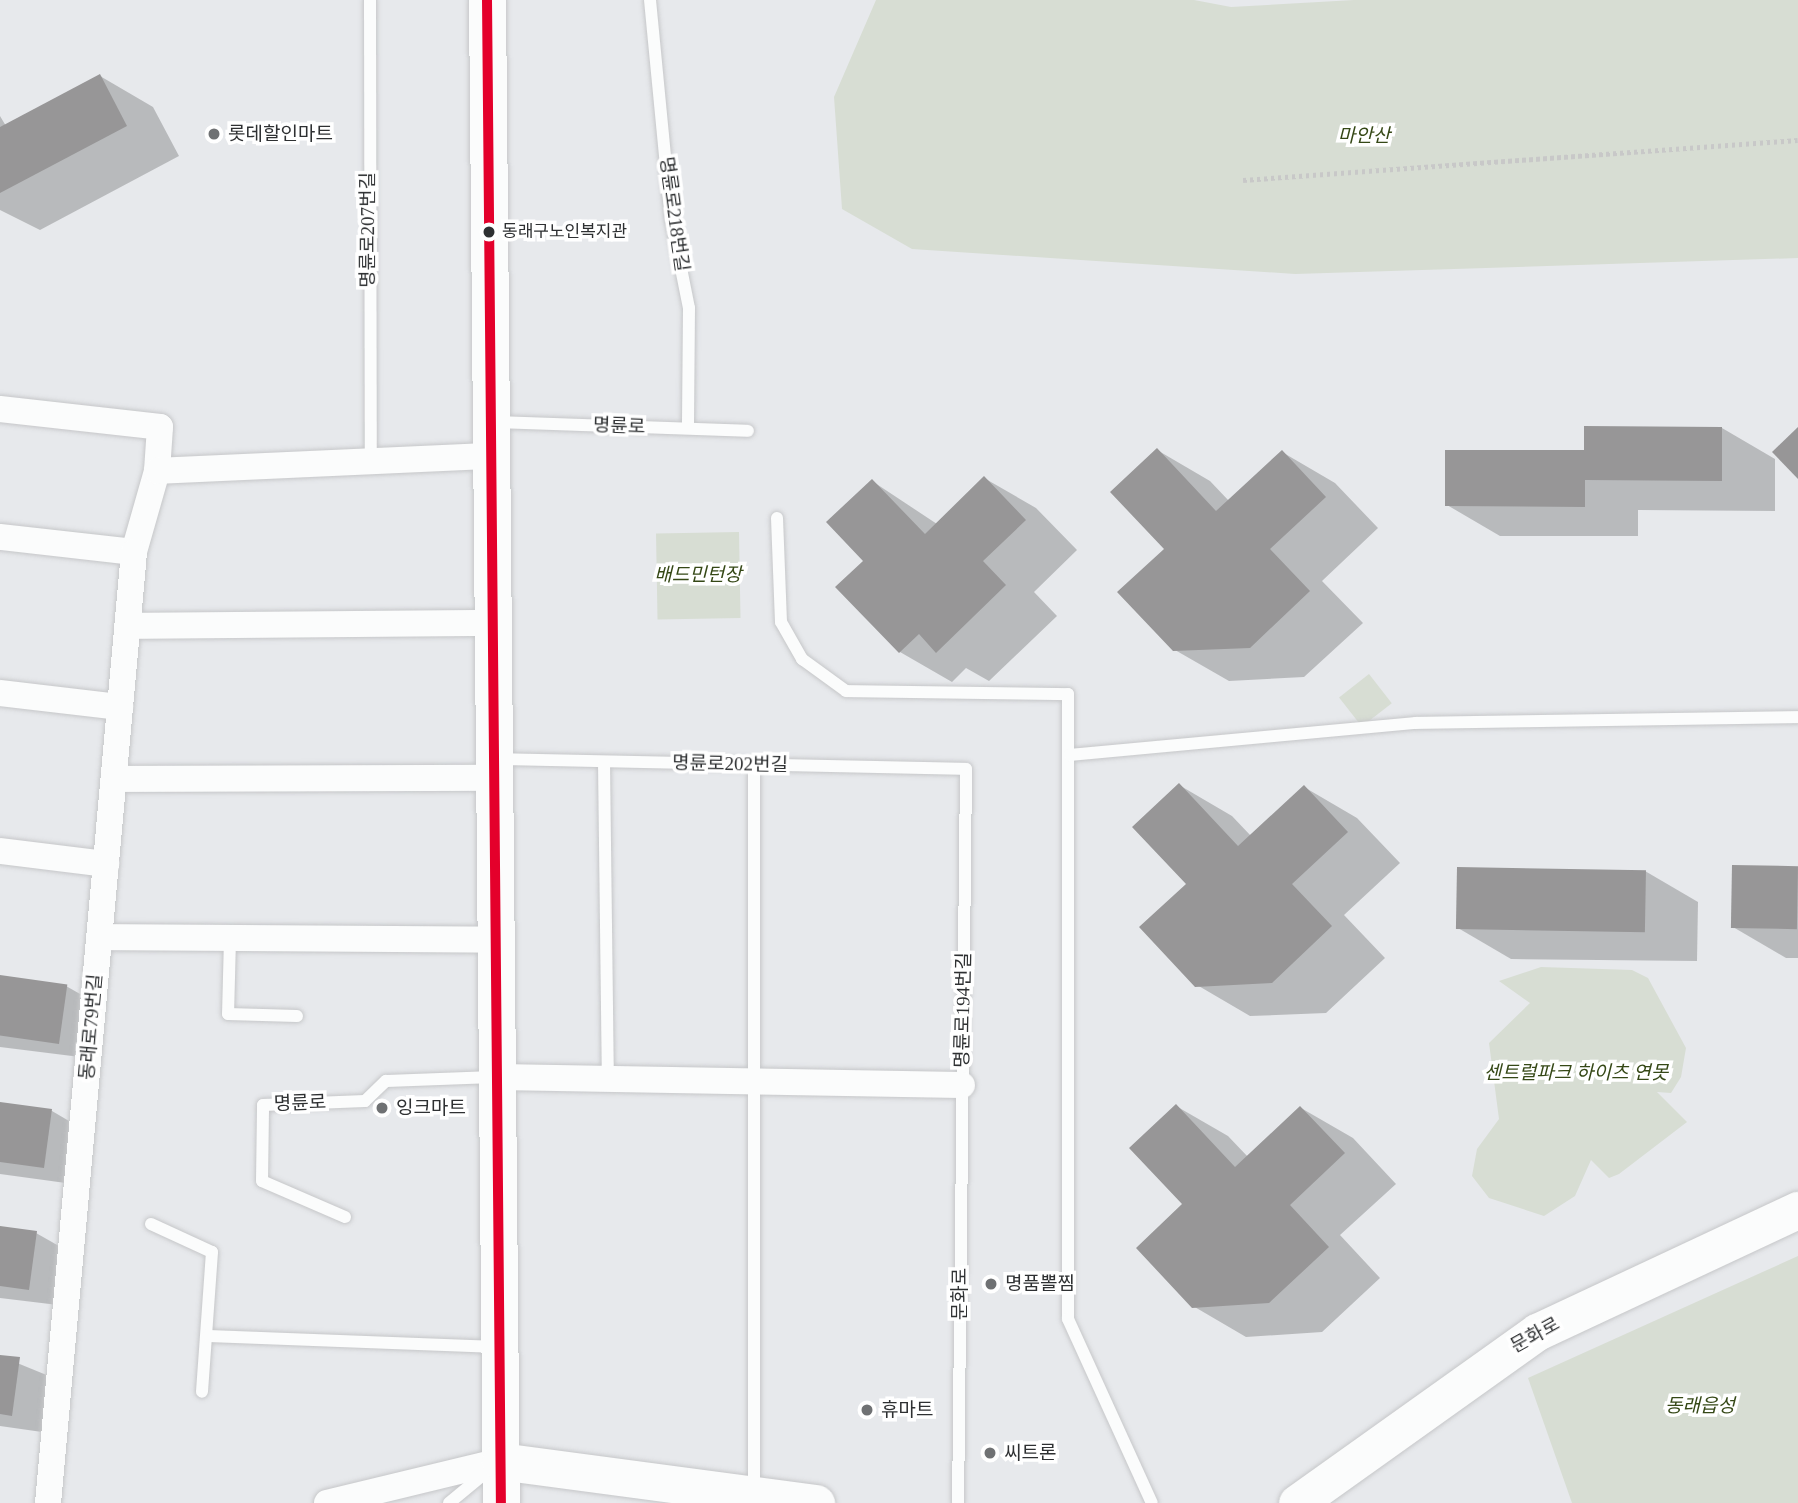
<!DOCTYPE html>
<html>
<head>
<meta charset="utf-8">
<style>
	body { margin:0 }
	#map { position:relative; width:1798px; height:1503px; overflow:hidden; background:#e7e9ec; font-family:"Times New Roman","Noto Sans KR",serif }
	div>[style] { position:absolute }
	.green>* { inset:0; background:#d7ddd3; transform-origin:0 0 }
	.shadow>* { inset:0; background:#0003 }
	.building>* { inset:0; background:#979697; transform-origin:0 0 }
	.path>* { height:4.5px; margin-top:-2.25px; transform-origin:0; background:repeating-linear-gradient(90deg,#c8c8c8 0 3.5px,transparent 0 7px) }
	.roads { filter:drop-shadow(0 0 2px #c6c7c9) drop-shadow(0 0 2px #c6c7c9) }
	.lane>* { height:12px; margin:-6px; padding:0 6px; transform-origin:6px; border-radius:6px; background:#fbfcfc }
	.street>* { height:26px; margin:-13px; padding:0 13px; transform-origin:13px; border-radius:13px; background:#fbfcfc }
	.secondary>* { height:37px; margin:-18.5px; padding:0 18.5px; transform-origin:18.5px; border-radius:18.5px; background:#fbfcfc }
	.bus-1>* { height:10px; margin:-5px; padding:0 5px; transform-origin:5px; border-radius:5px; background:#e4002b }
	.dots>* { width:19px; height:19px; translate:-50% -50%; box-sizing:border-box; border:4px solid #fff; border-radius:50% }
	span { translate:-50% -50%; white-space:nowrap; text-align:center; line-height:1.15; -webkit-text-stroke:7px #fff; paint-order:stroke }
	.bus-label { font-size:17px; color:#2e3032 }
	.left { translate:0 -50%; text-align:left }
	.poi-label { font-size:19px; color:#2e3032 }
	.park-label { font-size:19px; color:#354816; font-style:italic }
	.street-label { font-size:19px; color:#2e3032 }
</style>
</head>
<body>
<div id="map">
	<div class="green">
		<div style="clip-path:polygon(876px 0,1194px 0,1231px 7px,1354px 0,1798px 0,1798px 258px,1295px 274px,912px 249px,842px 209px,834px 97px)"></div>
		<div style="left:739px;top:532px;width:86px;height:83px;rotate:89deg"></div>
		<div style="left:1369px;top:674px;width:37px;height:38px;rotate:52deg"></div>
		<div style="clip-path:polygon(1541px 967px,1632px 970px,1648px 978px,1686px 1048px,1681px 1077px,1671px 1093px,1657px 1092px,1687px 1122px,1619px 1174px,1609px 1178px,1591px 1160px,1575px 1196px,1544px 1216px,1489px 1198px,1472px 1176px,1477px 1149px,1499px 1119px,1489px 1043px,1530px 1003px,1499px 981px)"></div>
		<div style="clip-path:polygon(1798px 1256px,1798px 1503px,1572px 1503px,1528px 1378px)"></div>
	</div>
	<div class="shadow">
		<div style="clip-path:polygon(100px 76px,153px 107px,179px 156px,40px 230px,0 210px,0 116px,6px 126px)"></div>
		<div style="clip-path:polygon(1722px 428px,1775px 459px,1775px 511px,1638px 510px,1638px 536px,1500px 536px,1447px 505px,1586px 452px)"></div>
		<div style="clip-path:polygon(1157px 450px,1210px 481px,1229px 501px,1282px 452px,1335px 483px,1378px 528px,1322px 581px,1363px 623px,1304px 677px,1229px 681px,1175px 650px)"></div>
		<div style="clip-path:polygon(984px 478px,1036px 508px,1077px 550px,1034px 592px,1057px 616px,989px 681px,966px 668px,952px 682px,900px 652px,865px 561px,872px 481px,937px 524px)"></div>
		<div style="clip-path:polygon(1179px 785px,1232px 816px,1251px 836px,1304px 787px,1357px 818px,1400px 863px,1344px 915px,1385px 958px,1326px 1013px,1250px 1016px,1197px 985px)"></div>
		<div style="clip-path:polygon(1798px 868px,1798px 958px,1786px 958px,1733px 927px)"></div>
		<div style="clip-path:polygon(1645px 871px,1698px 902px,1697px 961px,1511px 959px,1458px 928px)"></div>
		<div style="clip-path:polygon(0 977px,66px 986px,96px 1003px,88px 1058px,0 1047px)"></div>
		<div style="clip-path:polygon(0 1104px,52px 1111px,81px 1128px,73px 1184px,0 1174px)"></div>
		<div style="clip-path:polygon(1176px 1106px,1228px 1136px,1248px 1157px,1301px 1108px,1353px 1138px,1396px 1184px,1340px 1235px,1380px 1278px,1322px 1332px,1246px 1337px,1193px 1306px)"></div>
		<div style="clip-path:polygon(0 1228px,36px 1233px,66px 1250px,58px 1305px,0 1298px)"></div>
		<div style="clip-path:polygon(0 1356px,49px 1376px,42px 1432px,0 1426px)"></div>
	</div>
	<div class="building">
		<div style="clip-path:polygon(100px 74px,127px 126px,0 193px,0 127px)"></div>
		<div style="clip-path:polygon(1584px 426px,1722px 427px,1722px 481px,1585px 480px,1585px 507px,1445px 506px,1445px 450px,1584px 450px)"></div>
		<div style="clip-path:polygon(1798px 427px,1798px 479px,1772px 452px)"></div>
		<div style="clip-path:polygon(1157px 448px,1216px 511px,1282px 450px,1326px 497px,1270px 549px,1310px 591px,1250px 648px,1173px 651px,1117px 592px,1164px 549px,1110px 492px)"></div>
		<div style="clip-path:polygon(984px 476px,1026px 520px,983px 561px,1006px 585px,936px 653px,919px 634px,899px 653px,835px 587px,863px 561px,826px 522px,872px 479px,925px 534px)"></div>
		<div style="clip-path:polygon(1179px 783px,1238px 846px,1304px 785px,1348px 832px,1292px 884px,1332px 926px,1272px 983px,1195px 987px,1139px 927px,1186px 884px,1132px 827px)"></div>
		<div style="left:1732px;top:865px;width:66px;height:63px;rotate:1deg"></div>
		<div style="left:1457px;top:867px;width:189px;height:62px;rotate:1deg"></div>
		<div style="left:0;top:975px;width:68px;height:60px;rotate:8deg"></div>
		<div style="clip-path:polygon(0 1102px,52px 1109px,44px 1168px,0 1162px)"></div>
		<div style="clip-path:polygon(1176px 1104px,1235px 1167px,1300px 1106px,1345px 1153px,1290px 1205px,1329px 1247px,1269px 1303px,1192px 1308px,1136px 1248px,1182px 1204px,1129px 1148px)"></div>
		<div style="clip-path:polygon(0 1226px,37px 1231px,29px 1290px,0 1286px)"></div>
		<div style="clip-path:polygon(0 1355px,20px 1357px,12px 1416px,0 1414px)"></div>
	</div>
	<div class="path">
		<div style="left:1243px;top:180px;width:556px;rotate:-4.12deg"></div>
	</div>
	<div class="roads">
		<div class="lane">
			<div style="left:370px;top:0;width:461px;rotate:89.9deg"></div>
			<div style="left:650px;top:0;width:219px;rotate:84.5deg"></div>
			<div style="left:671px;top:218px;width:92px;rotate:78.7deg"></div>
			<div style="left:689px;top:308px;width:120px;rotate:90.5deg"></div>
			<div style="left:495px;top:422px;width:253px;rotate:2deg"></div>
			<div style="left:777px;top:518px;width:104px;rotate:87.8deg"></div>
			<div style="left:781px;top:622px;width:43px;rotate:60.4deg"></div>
			<div style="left:802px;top:659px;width:54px;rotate:36deg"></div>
			<div style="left:846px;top:691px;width:222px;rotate:0.8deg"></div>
			<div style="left:1068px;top:694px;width:625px;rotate:90deg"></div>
			<div style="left:1068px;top:1319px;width:202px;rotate:65.5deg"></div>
			<div style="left:1070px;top:755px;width:347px;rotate:-5.3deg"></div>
			<div style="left:1416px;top:723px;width:382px;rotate:-0.9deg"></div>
			<div style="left:497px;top:759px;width:469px;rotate:1.2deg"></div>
			<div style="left:966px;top:769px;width:734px;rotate:90.62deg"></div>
			<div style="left:604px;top:762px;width:317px;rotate:89.3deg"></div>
			<div style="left:230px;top:939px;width:75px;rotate:91.5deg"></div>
			<div style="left:228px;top:1014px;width:69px;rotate:1.7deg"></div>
			<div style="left:345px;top:1217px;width:90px;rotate:-156.6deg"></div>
			<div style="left:262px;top:1181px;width:76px;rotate:-89.2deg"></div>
			<div style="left:263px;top:1105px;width:102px;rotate:-2.2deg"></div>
			<div style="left:365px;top:1101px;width:29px;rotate:-44deg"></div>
			<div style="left:386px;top:1081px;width:108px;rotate:-2.1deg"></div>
			<div style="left:151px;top:1224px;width:67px;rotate:24.7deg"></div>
			<div style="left:212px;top:1252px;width:140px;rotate:94.1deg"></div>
			<div style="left:208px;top:1336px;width:290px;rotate:2.2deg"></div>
			<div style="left:754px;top:1491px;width:726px;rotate:-90deg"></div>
			<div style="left:449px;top:1503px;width:52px;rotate:-39.5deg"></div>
		</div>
		<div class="street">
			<div style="left:0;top:409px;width:161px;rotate:6.4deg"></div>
			<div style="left:160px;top:427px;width:44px;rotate:93.9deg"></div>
			<div style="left:157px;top:471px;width:84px;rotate:105.9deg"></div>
			<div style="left:134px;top:552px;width:135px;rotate:-173.6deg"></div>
			<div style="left:157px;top:471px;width:334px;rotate:-2.6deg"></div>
			<div style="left:128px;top:626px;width:364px;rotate:-0.5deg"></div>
			<div style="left:0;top:693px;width:121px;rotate:6.7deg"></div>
			<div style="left:114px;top:779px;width:380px;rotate:-0.2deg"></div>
			<div style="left:0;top:851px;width:107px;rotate:7deg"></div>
			<div style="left:100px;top:937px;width:395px;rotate:0.4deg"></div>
			<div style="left:497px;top:1077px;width:465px;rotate:1deg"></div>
			<div style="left:48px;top:1503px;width:955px;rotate:-84.83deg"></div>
			<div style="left:327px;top:1503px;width:178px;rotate:-13.6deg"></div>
		</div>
		<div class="secondary">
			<div style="left:487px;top:0;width:1503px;rotate:89.47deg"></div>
			<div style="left:500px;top:1461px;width:319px;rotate:7.6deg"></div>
			<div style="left:1297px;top:1503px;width:295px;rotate:-35.5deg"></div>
			<div style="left:1537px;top:1332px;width:288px;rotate:-25.1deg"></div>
		</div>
	</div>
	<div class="bus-1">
		<div style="left:487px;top:0;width:1503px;rotate:89.47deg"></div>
	</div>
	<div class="dots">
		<div style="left:214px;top:134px;background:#6f7173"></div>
		<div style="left:489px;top:232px;background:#2e3032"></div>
		<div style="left:382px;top:1108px;background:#6f7173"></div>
		<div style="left:991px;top:1284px;background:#6f7173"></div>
		<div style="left:867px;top:1410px;background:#6f7173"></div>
		<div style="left:990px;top:1453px;background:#6f7173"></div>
	</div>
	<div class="bus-label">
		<span class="left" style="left:502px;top:232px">동래구노인복지관</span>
	</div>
	<div class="poi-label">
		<span class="left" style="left:228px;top:134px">롯데할인마트</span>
		<span class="left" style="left:396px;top:1108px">잉크마트</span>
		<span class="left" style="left:1005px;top:1284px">명품뽈찜</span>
		<span class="left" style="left:881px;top:1410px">휴마트</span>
		<span class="left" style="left:1004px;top:1453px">씨트론</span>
	</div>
	<div class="park-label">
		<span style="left:1364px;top:136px">마안산</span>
		<span style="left:698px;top:575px">배드민턴장</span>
		<span style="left:1576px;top:1073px">센트럴파크 하이츠 연못</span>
		<span style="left:1700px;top:1406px">동래읍성</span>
	</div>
	<div class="street-label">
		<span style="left:674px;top:214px;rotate:82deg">명륜로218번길</span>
		<span style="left:368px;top:230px;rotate:-90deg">명륜로207번길</span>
		<span style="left:619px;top:426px;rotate:2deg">명륜로</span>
		<span style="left:730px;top:764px;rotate:1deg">명륜로202번길</span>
		<span style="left:963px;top:1010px;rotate:-89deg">명륜로194번길</span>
		<span style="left:91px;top:1027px;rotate:-85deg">동래로79번길</span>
		<span style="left:300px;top:1103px;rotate:-2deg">명륜로</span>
		<span style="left:960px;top:1294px;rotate:-90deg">문화로</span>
		<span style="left:1535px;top:1335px;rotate:-29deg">문화로</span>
	</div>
</div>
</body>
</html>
